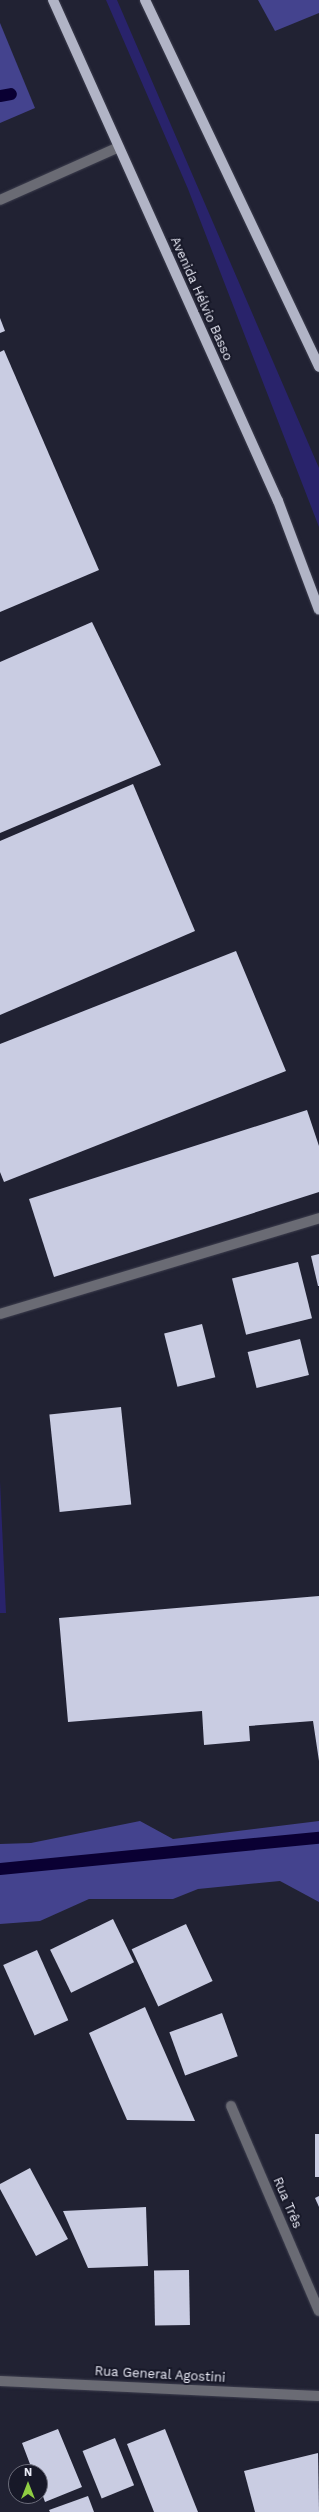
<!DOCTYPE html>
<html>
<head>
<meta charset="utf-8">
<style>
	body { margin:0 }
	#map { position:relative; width:319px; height:2512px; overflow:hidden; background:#212233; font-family:"Work Sans",sans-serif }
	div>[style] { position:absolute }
	.green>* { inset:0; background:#29236b }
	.forest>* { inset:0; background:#44438e }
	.stream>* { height:12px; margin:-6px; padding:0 6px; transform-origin:6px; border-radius:6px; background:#0a0033 }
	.building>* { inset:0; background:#c9cce2; transform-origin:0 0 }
	.roads { filter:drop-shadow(0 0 1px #3d3e4e) drop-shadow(0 0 1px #3d3e4e) }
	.service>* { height:10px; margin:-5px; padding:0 5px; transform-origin:5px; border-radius:5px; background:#6a6b74 }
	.minor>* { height:10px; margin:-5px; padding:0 5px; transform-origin:5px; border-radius:5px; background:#6a6b74 }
	.primary>* { height:10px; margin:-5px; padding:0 5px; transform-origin:5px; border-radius:5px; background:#b1b4c6 }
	span { translate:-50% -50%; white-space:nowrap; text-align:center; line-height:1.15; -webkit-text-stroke:4px #171828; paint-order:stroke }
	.street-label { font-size:13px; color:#e9eaf6 }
	.north { position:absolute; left:8px; top:2464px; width:40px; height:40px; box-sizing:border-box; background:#171828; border:1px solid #6b6c7a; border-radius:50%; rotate:0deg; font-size:11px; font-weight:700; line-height:16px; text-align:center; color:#e9eaf6 }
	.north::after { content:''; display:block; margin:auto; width:14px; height:18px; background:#8fcd42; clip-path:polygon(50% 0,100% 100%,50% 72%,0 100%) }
</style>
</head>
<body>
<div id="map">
	<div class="green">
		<div style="clip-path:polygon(106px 0,117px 0,319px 468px,319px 527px,188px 189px)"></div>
		<div style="clip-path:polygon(0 1481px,6px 1613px,0 1613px)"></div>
	</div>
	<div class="forest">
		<div style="clip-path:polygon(258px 0,319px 0,319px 13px,275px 31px)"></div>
		<div style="clip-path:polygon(0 23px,35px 108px,0 123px)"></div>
		<div style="clip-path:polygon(140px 1821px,173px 1839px,319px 1821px,319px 1902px,280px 1881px,198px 1889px,173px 1899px,89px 1899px,40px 1921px,0 1924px,0 1844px,31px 1843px)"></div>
	</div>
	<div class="stream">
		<div style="left:0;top:96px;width:11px;rotate:-10deg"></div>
		<div style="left:0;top:1869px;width:321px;rotate:-5.6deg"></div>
	</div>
	<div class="building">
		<div style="clip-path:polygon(0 318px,5px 331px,0 333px)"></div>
		<div style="clip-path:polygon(4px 350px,99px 570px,0 612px,0 352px)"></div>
		<div style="clip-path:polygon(92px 622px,161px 765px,0 833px,0 662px)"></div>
		<div style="clip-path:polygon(133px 784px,195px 931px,0 1015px,0 841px)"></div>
		<div style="clip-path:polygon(236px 951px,286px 1071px,4px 1182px,0 1172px,0 1044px)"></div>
		<div style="clip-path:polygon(307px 1110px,319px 1146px,319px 1192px,54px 1277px,29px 1199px)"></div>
		<div style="clip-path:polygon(319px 1254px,319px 1286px,318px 1286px,311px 1256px)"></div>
		<div style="left:298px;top:1262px;width:58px;height:68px;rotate:76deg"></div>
		<div style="left:202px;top:1324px;width:55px;height:39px;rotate:76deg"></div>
		<div style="left:300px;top:1339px;width:37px;height:54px;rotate:76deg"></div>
		<div style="left:121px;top:1407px;width:98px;height:72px;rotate:84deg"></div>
		<div style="clip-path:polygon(319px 1596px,319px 1761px,313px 1721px,249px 1726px,250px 1741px,204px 1745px,202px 1711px,68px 1722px,59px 1618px)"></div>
		<div style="left:113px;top:1919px;width:48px;height:70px;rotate:64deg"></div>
		<div style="left:186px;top:1924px;width:63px;height:60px;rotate:65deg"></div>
		<div style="left:37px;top:1950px;width:77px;height:37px;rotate:66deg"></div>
		<div style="clip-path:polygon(145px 2007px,195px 2121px,127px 2120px,89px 2033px)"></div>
		<div style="left:222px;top:2013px;width:46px;height:56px;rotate:70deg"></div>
		<div style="left:315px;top:2134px;width:4px;height:43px"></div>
		<div style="clip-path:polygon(30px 2168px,68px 2239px,36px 2256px,0 2189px,0 2184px)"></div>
		<div style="clip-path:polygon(319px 2196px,319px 2207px,315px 2198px)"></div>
		<div style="clip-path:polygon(146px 2207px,148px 2266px,88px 2268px,63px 2211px)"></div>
		<div style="left:189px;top:2270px;width:55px;height:35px;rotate:89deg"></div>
		<div style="clip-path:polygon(58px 2429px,82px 2487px,45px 2502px,40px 2488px,40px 2472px,33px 2472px,22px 2443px)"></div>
		<div style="clip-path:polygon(165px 2429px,198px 2512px,154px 2512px,127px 2444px)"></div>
		<div style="left:115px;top:2438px;width:51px;height:35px;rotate:68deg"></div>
		<div style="clip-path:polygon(318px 2453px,319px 2512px,255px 2512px,244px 2471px)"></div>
		<div style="clip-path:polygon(88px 2496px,94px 2512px,50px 2512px,49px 2510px)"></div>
	</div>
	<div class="roads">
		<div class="service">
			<div style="left:0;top:200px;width:128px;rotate:-24deg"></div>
			<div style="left:0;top:1314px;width:333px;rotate:-16.7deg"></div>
		</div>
		<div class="minor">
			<div style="left:231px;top:2106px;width:223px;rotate:66.8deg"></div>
			<div style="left:0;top:2381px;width:319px;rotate:2.7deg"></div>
		</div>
		<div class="primary">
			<div style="left:53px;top:0;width:549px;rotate:65.82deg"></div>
			<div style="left:278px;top:501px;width:116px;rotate:69.4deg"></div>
			<div style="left:145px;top:0;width:406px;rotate:64.6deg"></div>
		</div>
	</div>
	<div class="street-label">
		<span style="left:201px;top:299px;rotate:66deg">Avenida Hélvio Basso</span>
		<span style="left:287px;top:2203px;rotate:67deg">Rua Três</span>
		<span style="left:160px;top:2375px;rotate:3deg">Rua General Agostini</span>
	</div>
	<div class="north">N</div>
</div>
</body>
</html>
